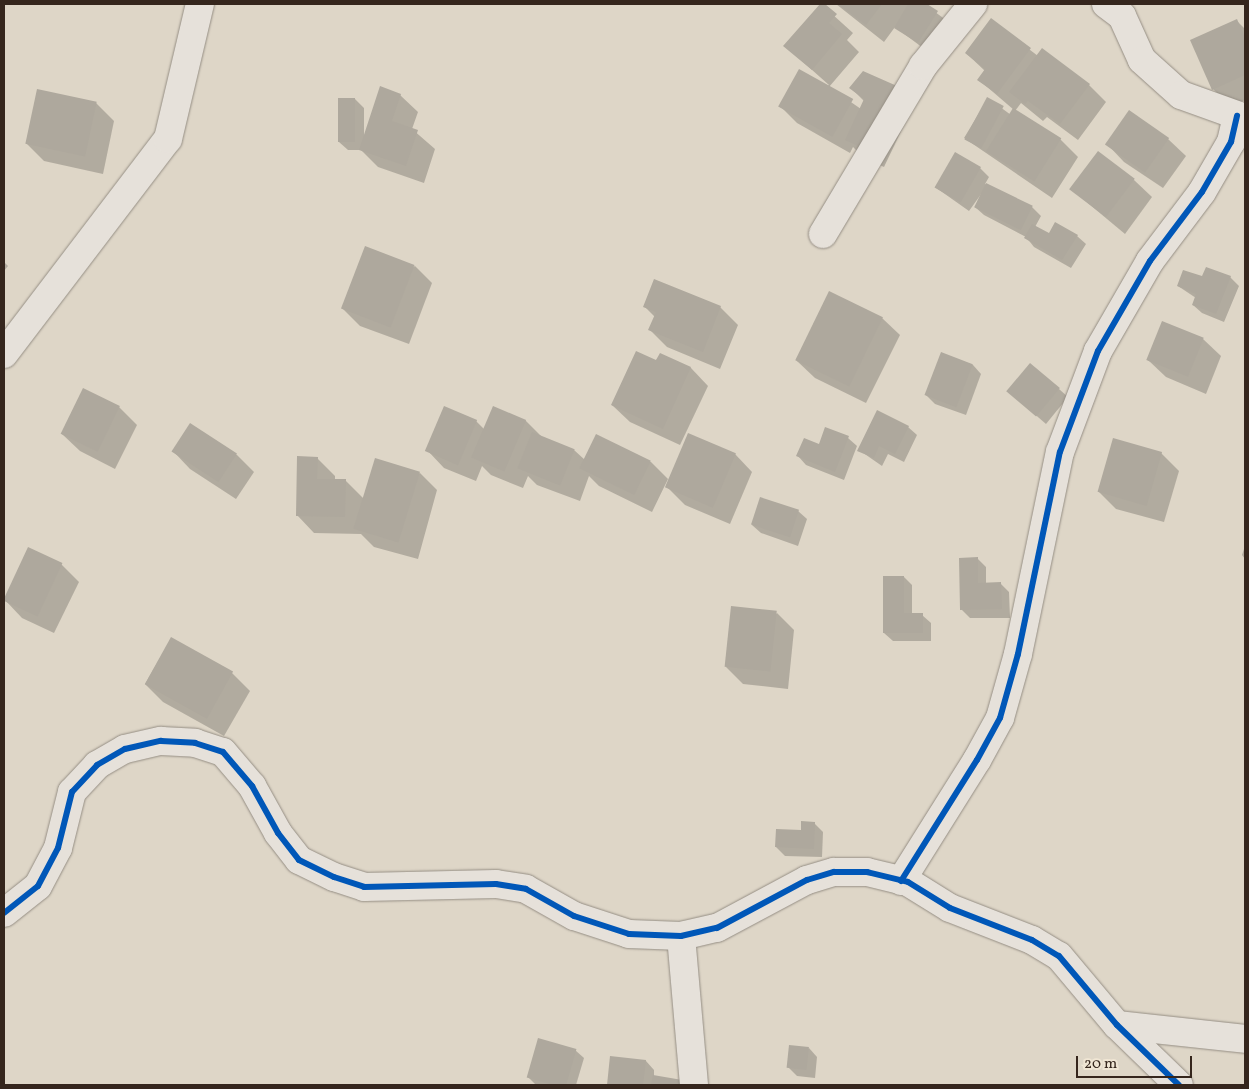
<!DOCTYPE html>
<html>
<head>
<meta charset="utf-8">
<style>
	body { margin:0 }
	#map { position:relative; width:1249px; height:1089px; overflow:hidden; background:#ded6c7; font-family:Vollkorn,serif }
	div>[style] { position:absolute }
	.shadow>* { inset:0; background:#0003 }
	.building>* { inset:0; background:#aea89d; transform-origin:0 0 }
	.roads { filter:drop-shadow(0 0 1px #958e84) drop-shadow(0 0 1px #958e84) }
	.minor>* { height:28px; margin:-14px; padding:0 14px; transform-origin:14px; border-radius:14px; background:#e6e1da }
	.cycleway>* { height:6px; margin:-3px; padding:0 3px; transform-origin:3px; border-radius:3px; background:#0057b8 }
	span { translate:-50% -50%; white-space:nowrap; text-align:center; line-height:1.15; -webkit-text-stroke:4px #f0e6d4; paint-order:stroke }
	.frame { position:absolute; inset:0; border:5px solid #35261d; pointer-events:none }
	.scale { position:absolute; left:1076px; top:1056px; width:116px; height:22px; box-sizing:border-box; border:2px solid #35261d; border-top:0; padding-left:6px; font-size:15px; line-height:18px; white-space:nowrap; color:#35261d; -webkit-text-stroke:4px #f0e6d4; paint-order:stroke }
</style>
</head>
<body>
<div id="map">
	<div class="shadow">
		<div style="clip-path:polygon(821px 4px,853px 33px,847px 40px,859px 52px,829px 87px,861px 109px,864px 101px,851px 88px,914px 104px,884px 167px,864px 158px,853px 147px,850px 153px,797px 123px,780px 106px,829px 85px,785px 46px)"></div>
		<div style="clip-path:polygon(836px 4px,924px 4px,946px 20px,927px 51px,895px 27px,884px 42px)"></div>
		<div style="clip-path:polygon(991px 20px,1038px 56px,1089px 85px,1106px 102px,1078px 140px,1047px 117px,1043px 121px,1021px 103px,1015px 111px,1060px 139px,1078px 157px,1052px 198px,964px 138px,988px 98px,1011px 115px,1014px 110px,979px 80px,985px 71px,966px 53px)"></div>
		<div style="clip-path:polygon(1237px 21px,1245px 29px,1245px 100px,1231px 107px,1213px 89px)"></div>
		<div style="clip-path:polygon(400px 95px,418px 112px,412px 129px,435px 149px,424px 183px,378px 167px,361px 150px,348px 150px,339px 142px,355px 99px,364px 108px,364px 138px)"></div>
		<div style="clip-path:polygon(96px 103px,114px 121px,103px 174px,44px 161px,27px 144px)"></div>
		<div style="clip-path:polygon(1168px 139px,1186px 156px,1163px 188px,1124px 162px,1107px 144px)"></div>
		<div style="clip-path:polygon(980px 168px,989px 177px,985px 184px,1032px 207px,1041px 216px,1035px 227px,1049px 235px,1077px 236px,1086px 244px,1071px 268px,1034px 247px,1026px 237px,984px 215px,975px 207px,984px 190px,969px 211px,935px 187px)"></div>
		<div style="clip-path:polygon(1134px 180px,1152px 197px,1125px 234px,1071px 189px)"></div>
		<div style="clip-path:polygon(4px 262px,8px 266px,4px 271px)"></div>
		<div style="clip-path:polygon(415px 266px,432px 283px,409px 344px,360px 326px,343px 309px)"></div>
		<div style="clip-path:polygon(1230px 277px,1239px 286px,1224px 322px,1202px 313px,1193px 305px,1196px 298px,1178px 286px,1203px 278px)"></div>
		<div style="clip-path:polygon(645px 307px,720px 307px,738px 325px,720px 369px,667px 347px,650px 330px,655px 317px)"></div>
		<div style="clip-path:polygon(882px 318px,900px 335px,866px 403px,815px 378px,797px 361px)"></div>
		<div style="clip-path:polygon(1203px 339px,1221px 356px,1206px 394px,1166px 377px,1148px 360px)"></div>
		<div style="clip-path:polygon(942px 354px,973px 365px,981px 374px,966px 415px,935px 404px,926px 395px)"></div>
		<div style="clip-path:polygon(661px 355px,691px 368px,708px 386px,680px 445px,630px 422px,612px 405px)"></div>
		<div style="clip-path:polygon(1059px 389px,1068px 397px,1046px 424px,1009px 392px)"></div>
		<div style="clip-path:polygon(83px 390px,119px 407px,137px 425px,115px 469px,80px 451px,62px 434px)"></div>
		<div style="clip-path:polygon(494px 408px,526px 421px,542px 437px,574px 450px,585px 460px,651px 462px,668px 479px,652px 512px,599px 486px,589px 476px,580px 501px,537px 485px,528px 476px,523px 488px,491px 475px,482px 466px,476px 481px,444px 468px,427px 450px,476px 421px,485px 430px)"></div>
		<div style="clip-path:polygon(190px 425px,237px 455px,254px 472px,236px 499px,190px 469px,173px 451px)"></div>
		<div style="clip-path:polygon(908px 427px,917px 435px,904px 462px,888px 454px,882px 466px,859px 450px)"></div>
		<div style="clip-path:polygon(826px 428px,848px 438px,857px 446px,844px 480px,806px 465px,798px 456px,819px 446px)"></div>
		<div style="clip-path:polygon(1161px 453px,1179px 471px,1164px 522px,1116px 509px,1098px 491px)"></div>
		<div style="clip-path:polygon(735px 454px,752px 472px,730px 524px,685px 505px,667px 487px)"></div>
		<div style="clip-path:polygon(317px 458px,335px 476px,335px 480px,346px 481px,365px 500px,420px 473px,437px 490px,418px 559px,374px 547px,361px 534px,314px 533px,297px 515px)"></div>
		<div style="clip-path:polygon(798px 511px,807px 519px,798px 546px,761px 533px,752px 525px)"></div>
		<div style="clip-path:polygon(1245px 546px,1245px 559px,1242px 555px)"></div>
		<div style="clip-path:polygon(977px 558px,986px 567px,986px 584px,1000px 583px,1009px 592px,1010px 618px,970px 618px,962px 610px)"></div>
		<div style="clip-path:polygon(61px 564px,79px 582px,54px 633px,22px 618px,5px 600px)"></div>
		<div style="clip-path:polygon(904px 577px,912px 585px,912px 615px,922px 615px,931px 623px,931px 641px,893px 641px,884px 633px)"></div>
		<div style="clip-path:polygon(777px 613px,794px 630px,788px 689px,743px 684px,726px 667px)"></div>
		<div style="clip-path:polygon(171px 639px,232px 673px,250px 691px,224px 736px,163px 702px,145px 684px)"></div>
		<div style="clip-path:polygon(814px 823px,823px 832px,822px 857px,785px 856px,776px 847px)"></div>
		<div style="clip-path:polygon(809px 1048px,817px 1057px,815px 1078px,797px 1076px,788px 1067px)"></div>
		<div style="clip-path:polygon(575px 1050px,584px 1058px,576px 1085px,536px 1085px,528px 1077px)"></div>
		<div style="clip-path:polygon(611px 1058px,646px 1061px,654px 1070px,654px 1077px,690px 1085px,608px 1085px)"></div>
	</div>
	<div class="building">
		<div style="clip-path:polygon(820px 4px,825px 4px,837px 14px,829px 23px,842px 34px,812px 70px,783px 46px)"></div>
		<div style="clip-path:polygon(838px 4px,882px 4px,866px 25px)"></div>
		<div style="clip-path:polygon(908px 4px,927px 4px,938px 11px,918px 43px,894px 28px)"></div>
		<div style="clip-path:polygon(991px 18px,1031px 48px,997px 94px,977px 80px,985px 69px,965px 53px)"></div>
		<div style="clip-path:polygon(1237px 19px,1245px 38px,1245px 75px,1212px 90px,1190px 40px)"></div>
		<div style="clip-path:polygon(1042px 48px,1090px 84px,1060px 124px,1028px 101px,1025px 104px,1009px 92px)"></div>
		<div style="left:799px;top:69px;width:62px;height:43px;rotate:29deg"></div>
		<div style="clip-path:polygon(863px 71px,897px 86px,867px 150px,845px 140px,864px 99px,849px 88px)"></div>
		<div style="clip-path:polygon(380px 86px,401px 94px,392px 121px,418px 130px,406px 166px,359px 150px)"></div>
		<div style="left:37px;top:89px;width:61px;height:56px;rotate:12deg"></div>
		<div style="left:987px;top:97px;width:19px;height:48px;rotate:28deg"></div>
		<div style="left:338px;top:98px;width:17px;height:44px"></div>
		<div style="left:1013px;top:108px;width:57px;height:51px;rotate:32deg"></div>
		<div style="left:1129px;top:110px;width:49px;height:42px;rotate:35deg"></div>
		<div style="left:1098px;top:151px;width:46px;height:48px;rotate:37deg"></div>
		<div style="left:955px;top:152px;width:30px;height:41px;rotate:30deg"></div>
		<div style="left:986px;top:183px;width:52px;height:27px;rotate:26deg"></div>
		<div style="clip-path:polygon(1055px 222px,1078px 235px,1062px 260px,1024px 238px,1032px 224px,1049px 233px)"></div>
		<div style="left:365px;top:246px;width:53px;height:67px;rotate:21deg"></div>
		<div style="clip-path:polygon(1206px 267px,1231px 276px,1216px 314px,1192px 305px,1196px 294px,1177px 286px,1183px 270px,1202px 276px)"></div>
		<div style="clip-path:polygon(654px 279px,721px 306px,703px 352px,648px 330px,656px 312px,643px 307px)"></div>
		<div style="left:829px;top:291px;width:60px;height:77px;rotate:26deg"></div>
		<div style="left:1162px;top:321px;width:45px;height:42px;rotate:22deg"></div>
		<div style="clip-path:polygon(636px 351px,656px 360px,660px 353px,691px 367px,663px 429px,611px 405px)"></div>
		<div style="left:941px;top:352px;width:34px;height:46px;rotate:21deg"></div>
		<div style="left:1030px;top:363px;width:39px;height:37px;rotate:40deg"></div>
		<div style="left:83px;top:388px;width:41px;height:51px;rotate:26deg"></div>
		<div style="left:444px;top:406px;width:36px;height:49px;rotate:23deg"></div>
		<div style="left:493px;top:406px;width:36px;height:56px;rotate:23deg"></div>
		<div style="clip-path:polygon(877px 410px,909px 426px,895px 454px,879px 446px,874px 458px,857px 451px)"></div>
		<div style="left:190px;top:423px;width:56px;height:34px;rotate:33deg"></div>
		<div style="clip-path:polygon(825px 427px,849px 436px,835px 472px,796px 456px,804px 438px,819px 444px)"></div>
		<div style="left:532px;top:432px;width:46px;height:39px;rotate:22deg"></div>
		<div style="left:688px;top:433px;width:52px;height:59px;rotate:23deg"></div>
		<div style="left:596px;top:434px;width:61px;height:38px;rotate:26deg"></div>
		<div style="left:1113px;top:438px;width:51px;height:56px;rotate:16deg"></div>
		<div style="clip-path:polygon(297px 456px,318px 457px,317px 479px,346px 479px,345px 517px,296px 516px)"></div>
		<div style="left:375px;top:458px;width:47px;height:74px;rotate:17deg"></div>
		<div style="left:760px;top:497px;width:41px;height:29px;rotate:18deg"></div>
		<div style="left:28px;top:547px;width:38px;height:59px;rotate:25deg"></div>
		<div style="clip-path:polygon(978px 557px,978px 583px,1001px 582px,1002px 609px,960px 610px,959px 558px)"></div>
		<div style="clip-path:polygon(883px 576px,904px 576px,904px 613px,923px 613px,923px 633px,883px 633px)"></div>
		<div style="left:731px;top:606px;width:46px;height:61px;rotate:6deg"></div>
		<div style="left:171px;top:637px;width:71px;height:54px;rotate:29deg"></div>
		<div style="clip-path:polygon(801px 821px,815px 822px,814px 849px,775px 847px,776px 829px,801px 830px)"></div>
		<div style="left:538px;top:1038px;width:40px;height:41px;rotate:16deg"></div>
		<div style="left:789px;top:1045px;width:20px;height:23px;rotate:6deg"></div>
		<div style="clip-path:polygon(610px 1056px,646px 1060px,643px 1085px,607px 1085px)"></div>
		<div style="clip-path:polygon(653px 1075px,688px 1081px,687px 1085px,651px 1085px)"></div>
	</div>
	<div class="roads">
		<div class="minor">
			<div style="left:1106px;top:4px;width:20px;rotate:37deg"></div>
			<div style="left:1122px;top:16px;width:48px;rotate:65.6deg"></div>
			<div style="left:1142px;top:60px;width:52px;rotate:41.9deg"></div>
			<div style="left:1181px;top:95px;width:68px;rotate:19.8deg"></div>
			<div style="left:823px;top:234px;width:196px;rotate:-59.2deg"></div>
			<div style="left:923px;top:66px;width:80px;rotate:-51.1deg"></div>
			<div style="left:4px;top:354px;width:270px;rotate:-52.7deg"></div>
			<div style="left:168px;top:139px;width:139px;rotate:-76.7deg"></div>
			<div style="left:901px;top:881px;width:143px;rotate:-57.9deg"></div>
			<div style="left:977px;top:760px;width:48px;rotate:-61.3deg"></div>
			<div style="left:1000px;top:718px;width:66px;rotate:-74.3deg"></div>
			<div style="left:1018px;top:654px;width:206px;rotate:-78.3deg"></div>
			<div style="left:1060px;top:452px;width:108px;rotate:-69.4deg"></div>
			<div style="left:1098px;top:351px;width:104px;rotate:-60deg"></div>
			<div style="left:1150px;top:261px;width:86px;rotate:-53deg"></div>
			<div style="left:1202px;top:192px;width:58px;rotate:-59.9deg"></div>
			<div style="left:1231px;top:142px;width:27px;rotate:-77deg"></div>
			<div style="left:4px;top:913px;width:43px;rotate:-38.5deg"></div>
			<div style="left:38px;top:886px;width:43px;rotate:-62.2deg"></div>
			<div style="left:58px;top:848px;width:58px;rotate:-76deg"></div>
			<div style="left:72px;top:792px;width:37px;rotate:-47deg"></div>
			<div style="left:97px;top:765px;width:32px;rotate:-30deg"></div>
			<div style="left:125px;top:749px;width:37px;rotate:-13deg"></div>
			<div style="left:161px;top:741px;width:34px;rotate:3deg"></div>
			<div style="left:195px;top:743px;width:29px;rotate:18deg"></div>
			<div style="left:223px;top:752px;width:45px;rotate:49.5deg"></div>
			<div style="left:252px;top:786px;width:54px;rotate:61deg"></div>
			<div style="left:278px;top:833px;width:34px;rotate:52deg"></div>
			<div style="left:299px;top:860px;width:39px;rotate:26deg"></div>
			<div style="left:334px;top:877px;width:32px;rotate:18deg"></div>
			<div style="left:364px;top:887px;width:132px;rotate:-1.3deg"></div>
			<div style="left:496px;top:884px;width:30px;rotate:9deg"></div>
			<div style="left:526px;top:889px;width:55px;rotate:29.4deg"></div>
			<div style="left:574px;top:916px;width:58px;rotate:18.1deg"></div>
			<div style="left:629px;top:934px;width:52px;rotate:2.2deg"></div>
			<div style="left:681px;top:936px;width:37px;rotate:-13deg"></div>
			<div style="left:717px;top:928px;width:102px;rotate:-28.1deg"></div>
			<div style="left:807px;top:880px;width:28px;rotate:-17deg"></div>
			<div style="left:834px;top:872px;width:33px"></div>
			<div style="left:867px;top:872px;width:42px;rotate:13.7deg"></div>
			<div style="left:908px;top:882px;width:49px;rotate:31.8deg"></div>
			<div style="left:950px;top:908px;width:88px;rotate:21.3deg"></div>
			<div style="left:1032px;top:940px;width:31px;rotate:31deg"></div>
			<div style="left:1059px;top:956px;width:90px;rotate:50deg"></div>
			<div style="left:1117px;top:1025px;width:86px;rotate:44.1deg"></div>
			<div style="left:681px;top:936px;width:150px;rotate:85deg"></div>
			<div style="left:1117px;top:1025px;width:129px;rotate:6.2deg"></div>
		</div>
	</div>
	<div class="cycleway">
		<div style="left:901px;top:881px;width:143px;rotate:-57.9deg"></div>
		<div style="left:977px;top:760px;width:48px;rotate:-61.3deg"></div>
		<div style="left:1000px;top:718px;width:66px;rotate:-74.3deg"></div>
		<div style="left:1018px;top:654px;width:206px;rotate:-78.3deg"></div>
		<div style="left:1060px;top:452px;width:108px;rotate:-69.4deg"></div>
		<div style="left:1098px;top:351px;width:104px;rotate:-60deg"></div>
		<div style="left:1150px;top:261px;width:86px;rotate:-53deg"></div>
		<div style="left:1202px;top:192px;width:58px;rotate:-59.9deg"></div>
		<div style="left:1231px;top:142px;width:27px;rotate:-77deg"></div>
		<div style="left:4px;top:913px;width:43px;rotate:-38.5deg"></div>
		<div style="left:38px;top:886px;width:43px;rotate:-62.2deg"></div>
		<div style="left:58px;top:848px;width:58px;rotate:-76deg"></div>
		<div style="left:72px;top:792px;width:37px;rotate:-47deg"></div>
		<div style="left:97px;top:765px;width:32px;rotate:-30deg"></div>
		<div style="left:125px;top:749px;width:37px;rotate:-13deg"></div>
		<div style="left:161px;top:741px;width:34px;rotate:3deg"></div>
		<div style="left:195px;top:743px;width:29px;rotate:18deg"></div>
		<div style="left:223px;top:752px;width:45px;rotate:49.5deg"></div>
		<div style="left:252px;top:786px;width:54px;rotate:61deg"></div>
		<div style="left:278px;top:833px;width:34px;rotate:52deg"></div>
		<div style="left:299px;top:860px;width:39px;rotate:26deg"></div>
		<div style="left:334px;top:877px;width:32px;rotate:18deg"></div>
		<div style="left:364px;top:887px;width:132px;rotate:-1.3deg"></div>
		<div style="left:496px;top:884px;width:30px;rotate:9deg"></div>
		<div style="left:526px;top:889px;width:55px;rotate:29.4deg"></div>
		<div style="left:574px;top:916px;width:58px;rotate:18.1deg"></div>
		<div style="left:629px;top:934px;width:52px;rotate:2.2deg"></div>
		<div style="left:681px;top:936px;width:37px;rotate:-13deg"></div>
		<div style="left:717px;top:928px;width:102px;rotate:-28.1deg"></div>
		<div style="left:807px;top:880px;width:28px;rotate:-17deg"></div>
		<div style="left:834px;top:872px;width:33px"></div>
		<div style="left:867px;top:872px;width:42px;rotate:13.7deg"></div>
		<div style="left:908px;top:882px;width:49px;rotate:31.8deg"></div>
		<div style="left:950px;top:908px;width:88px;rotate:21.3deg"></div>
		<div style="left:1032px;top:940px;width:31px;rotate:31deg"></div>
		<div style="left:1059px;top:956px;width:90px;rotate:50deg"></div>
		<div style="left:1117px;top:1025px;width:86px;rotate:44.1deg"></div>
	</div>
	<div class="frame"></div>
	<div class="scale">20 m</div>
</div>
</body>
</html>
